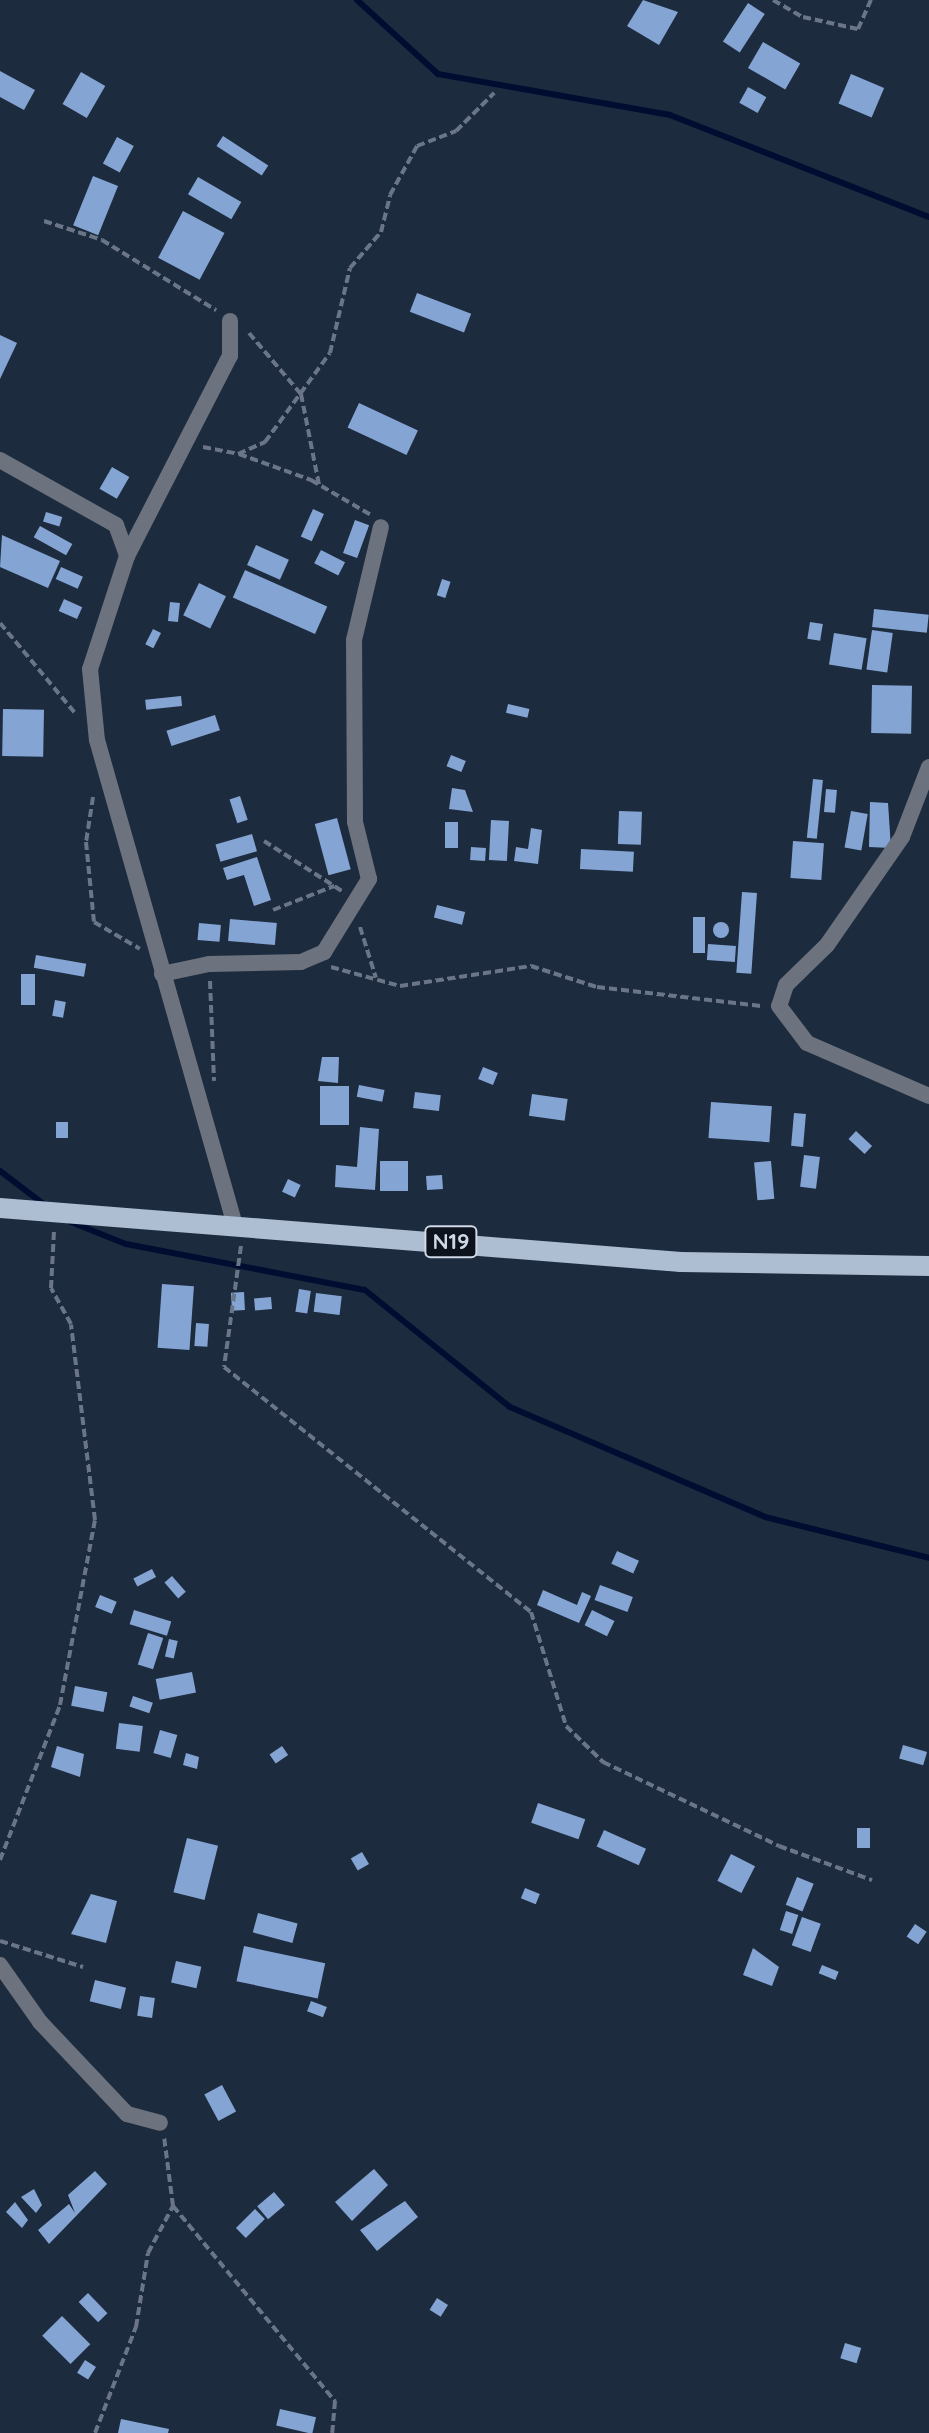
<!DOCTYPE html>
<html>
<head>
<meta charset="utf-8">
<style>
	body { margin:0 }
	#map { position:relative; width:929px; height:2433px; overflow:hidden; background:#1d2b3e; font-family:Quicksand,sans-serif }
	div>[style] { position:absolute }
	.stream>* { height:6px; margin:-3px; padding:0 3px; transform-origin:3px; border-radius:3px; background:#000d31 }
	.building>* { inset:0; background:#84a5d3; transform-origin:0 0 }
	.round { border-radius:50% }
	.path>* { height:4px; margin-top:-2px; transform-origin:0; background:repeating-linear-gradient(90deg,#6a7687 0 8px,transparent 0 12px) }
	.minor>* { height:16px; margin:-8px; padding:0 8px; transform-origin:8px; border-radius:8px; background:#6c737e }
	.primary>* { height:20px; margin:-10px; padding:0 10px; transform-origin:10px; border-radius:10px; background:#adbdd2 }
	span { translate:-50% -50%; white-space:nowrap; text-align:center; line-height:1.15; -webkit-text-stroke:8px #0d131c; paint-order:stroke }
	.shield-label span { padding:2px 6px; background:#0d131c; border:2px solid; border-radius:6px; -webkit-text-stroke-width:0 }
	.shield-label { font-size:22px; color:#cfd8e5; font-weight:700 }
</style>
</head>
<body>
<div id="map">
	<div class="stream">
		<div style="left:357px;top:0;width:110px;rotate:42.4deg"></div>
		<div style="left:438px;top:74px;width:236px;rotate:10deg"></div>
		<div style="left:670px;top:115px;width:278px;rotate:21.5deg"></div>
		<div style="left:0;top:1171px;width:56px;rotate:37.1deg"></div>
		<div style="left:71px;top:1222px;width:59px;rotate:21.8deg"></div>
		<div style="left:126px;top:1244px;width:243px;rotate:10.9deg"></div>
		<div style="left:365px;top:1290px;width:186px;rotate:38.9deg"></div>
		<div style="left:510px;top:1407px;width:278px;rotate:23.3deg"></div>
		<div style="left:765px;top:1517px;width:169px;rotate:14deg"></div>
	</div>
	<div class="building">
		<div style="clip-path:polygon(643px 0,678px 12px,659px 45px,627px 26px)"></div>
		<div style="left:748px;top:3px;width:20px;height:46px;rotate:33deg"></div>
		<div style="left:763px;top:42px;width:43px;height:30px;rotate:30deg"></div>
		<div style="clip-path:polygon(0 71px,35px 90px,24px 110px,0 97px)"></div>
		<div style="left:81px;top:72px;width:28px;height:37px;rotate:30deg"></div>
		<div style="left:851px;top:74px;width:36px;height:32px;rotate:23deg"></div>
		<div style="left:748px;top:87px;width:21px;height:18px;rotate:29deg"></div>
		<div style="left:223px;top:136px;width:54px;height:12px;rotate:33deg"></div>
		<div style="left:117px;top:137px;width:19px;height:30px;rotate:28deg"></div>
		<div style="left:93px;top:176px;width:27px;height:53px;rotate:22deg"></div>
		<div style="left:198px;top:177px;width:50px;height:20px;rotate:30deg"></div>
		<div style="left:183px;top:211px;width:47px;height:53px;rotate:28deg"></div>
		<div style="left:417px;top:293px;width:58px;height:20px;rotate:21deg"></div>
		<div style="clip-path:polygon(0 335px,17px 343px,0 379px)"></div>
		<div style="left:359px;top:403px;width:65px;height:27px;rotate:25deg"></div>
		<div style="left:112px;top:467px;width:20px;height:25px;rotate:30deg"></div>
		<div style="left:313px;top:509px;width:12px;height:30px;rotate:24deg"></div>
		<div style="left:46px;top:512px;width:17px;height:10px;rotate:17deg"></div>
		<div style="left:355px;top:520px;width:15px;height:35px;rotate:20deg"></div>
		<div style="left:40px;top:526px;width:37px;height:13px;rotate:29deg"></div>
		<div style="clip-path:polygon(2px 535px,60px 561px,48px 588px,0 567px)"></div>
		<div style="left:256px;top:545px;width:36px;height:22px;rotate:24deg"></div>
		<div style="left:321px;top:550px;width:27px;height:15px;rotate:27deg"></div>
		<div style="left:61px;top:567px;width:24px;height:13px;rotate:24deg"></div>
		<div style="left:245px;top:570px;width:90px;height:30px;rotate:24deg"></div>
		<div style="left:442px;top:579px;width:9px;height:17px;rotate:18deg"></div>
		<div style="left:199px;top:583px;width:30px;height:36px;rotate:26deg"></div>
		<div style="left:64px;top:599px;width:20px;height:13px;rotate:24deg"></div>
		<div style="left:170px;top:602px;width:10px;height:19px;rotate:6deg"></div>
		<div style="left:874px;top:609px;width:55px;height:18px;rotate:6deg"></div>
		<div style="left:810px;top:622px;width:13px;height:17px;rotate:9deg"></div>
		<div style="left:153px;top:629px;width:9px;height:17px;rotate:27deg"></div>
		<div style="left:872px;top:630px;width:21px;height:40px;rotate:8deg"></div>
		<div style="left:834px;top:633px;width:33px;height:32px;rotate:9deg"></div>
		<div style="left:872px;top:685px;width:40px;height:48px;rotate:1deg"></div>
		<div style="left:181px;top:696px;width:10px;height:36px;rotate:84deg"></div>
		<div style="left:508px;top:704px;width:22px;height:9px;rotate:13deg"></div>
		<div style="left:3px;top:709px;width:41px;height:47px;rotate:1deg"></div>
		<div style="left:215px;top:715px;width:16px;height:51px;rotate:72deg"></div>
		<div style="left:451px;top:755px;width:16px;height:12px;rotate:22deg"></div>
		<div style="left:813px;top:779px;width:10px;height:59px;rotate:6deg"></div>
		<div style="clip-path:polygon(452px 788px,465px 790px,473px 812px,449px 809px)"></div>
		<div style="left:826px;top:789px;width:11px;height:23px;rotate:5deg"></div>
		<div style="left:240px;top:796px;width:25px;height:11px;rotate:72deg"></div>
		<div style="clip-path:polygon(870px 802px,888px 803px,891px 848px,869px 847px)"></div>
		<div style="left:619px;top:811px;width:23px;height:33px;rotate:2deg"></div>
		<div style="left:851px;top:811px;width:17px;height:37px;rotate:10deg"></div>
		<div style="left:337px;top:818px;width:53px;height:23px;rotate:75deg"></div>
		<div style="left:491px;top:820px;width:18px;height:40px;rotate:3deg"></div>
		<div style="left:445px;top:822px;width:13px;height:26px"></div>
		<div style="clip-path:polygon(531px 828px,542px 830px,538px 864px,514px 861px,516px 847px,528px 849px)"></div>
		<div style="left:252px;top:834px;width:18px;height:38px;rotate:74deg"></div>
		<div style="left:793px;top:841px;width:31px;height:37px;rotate:4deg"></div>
		<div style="left:471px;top:847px;width:15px;height:13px;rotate:4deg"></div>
		<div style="left:581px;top:849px;width:53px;height:20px;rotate:3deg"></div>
		<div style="clip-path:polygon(257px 857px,271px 900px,254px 906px,244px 875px,227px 880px,223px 868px)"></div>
		<div style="left:742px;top:892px;width:15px;height:81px;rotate:4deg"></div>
		<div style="left:437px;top:905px;width:29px;height:13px;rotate:14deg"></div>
		<div style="left:693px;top:917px;width:12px;height:36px"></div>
		<div style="left:230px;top:919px;width:47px;height:22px;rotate:5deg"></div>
		<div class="round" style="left:713px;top:922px;width:16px;height:16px"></div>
		<div style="left:199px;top:923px;width:22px;height:17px;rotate:5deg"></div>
		<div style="left:708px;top:944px;width:28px;height:16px;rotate:4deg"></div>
		<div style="left:36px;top:955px;width:51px;height:13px;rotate:10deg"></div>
		<div style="left:21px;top:974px;width:14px;height:31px"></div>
		<div style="left:55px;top:1000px;width:11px;height:16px;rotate:10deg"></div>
		<div style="clip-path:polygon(322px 1057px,339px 1057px,338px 1083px,318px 1081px)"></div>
		<div style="left:483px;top:1067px;width:16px;height:13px;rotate:22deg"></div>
		<div style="left:359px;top:1085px;width:26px;height:12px;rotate:11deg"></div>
		<div style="left:320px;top:1086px;width:29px;height:39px"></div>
		<div style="left:415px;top:1092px;width:26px;height:16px;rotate:7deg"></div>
		<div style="left:532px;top:1094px;width:36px;height:22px;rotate:8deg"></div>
		<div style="left:711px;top:1102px;width:61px;height:36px;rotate:4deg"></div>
		<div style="left:794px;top:1113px;width:12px;height:33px;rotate:5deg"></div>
		<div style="left:56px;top:1122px;width:12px;height:16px"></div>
		<div style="clip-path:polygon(360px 1127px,379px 1129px,375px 1190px,335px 1187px,336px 1165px,357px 1167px)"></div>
		<div style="left:856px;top:1131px;width:22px;height:11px;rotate:43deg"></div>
		<div style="left:804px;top:1155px;width:16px;height:32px;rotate:7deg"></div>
		<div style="left:380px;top:1161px;width:28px;height:30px"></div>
		<div style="left:771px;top:1161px;width:38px;height:17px;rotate:85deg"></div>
		<div style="left:442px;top:1175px;width:14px;height:16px;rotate:86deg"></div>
		<div style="left:288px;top:1179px;width:14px;height:14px;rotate:25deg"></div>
		<div style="left:162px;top:1284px;width:32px;height:64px;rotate:4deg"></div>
		<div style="left:299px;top:1289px;width:12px;height:23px;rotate:9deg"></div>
		<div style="left:244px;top:1292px;width:18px;height:13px;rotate:87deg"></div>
		<div style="left:316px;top:1293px;width:26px;height:19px;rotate:7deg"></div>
		<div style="left:271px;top:1297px;width:12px;height:17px;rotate:85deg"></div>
		<div style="left:196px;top:1323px;width:13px;height:23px;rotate:4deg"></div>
		<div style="left:617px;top:1551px;width:24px;height:14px;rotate:24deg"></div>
		<div style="left:152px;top:1569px;width:9px;height:21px;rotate:63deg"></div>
		<div style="left:172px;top:1576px;width:21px;height:10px;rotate:49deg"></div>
		<div style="left:600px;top:1585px;width:35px;height:16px;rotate:20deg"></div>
		<div style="clip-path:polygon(543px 1590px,577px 1605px,582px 1592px,591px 1596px,579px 1623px,537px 1605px)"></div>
		<div style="left:100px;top:1595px;width:18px;height:13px;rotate:22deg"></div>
		<div style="left:134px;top:1610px;width:39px;height:15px;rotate:17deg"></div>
		<div style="left:592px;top:1610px;width:25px;height:17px;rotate:26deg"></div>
		<div style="left:148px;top:1633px;width:16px;height:33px;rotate:18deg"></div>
		<div style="left:169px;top:1639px;width:9px;height:18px;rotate:13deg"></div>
		<div style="left:192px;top:1672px;width:21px;height:37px;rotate:79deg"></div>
		<div style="left:75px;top:1686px;width:33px;height:20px;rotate:11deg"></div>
		<div style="left:133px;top:1696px;width:21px;height:11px;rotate:19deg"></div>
		<div style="left:119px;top:1723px;width:24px;height:26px;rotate:7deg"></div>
		<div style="left:160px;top:1730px;width:18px;height:24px;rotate:16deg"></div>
		<div style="left:903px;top:1745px;width:25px;height:14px;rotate:16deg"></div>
		<div style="clip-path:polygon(57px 1746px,84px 1754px,80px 1777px,51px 1767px)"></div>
		<div style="left:282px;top:1746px;width:11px;height:15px;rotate:56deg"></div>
		<div style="clip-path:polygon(186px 1753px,199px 1757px,197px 1769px,183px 1765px)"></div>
		<div style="left:538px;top:1803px;width:50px;height:21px;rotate:19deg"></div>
		<div style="left:857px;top:1828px;width:13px;height:20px"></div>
		<div style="left:604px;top:1830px;width:46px;height:18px;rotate:24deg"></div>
		<div style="left:187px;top:1838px;width:32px;height:56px;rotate:14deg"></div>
		<div style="left:362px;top:1852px;width:14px;height:13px;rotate:60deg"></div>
		<div style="left:731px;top:1854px;width:27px;height:30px;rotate:27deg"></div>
		<div style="left:797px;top:1877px;width:18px;height:30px;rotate:22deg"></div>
		<div style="left:525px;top:1888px;width:16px;height:11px;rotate:22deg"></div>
		<div style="clip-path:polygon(91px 1894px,117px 1901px,106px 1943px,71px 1934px)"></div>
		<div style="left:786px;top:1911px;width:13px;height:20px;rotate:18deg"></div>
		<div style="left:258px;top:1913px;width:41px;height:20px;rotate:15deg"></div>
		<div style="left:802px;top:1917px;width:20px;height:30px;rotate:20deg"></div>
		<div style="left:915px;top:1924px;width:14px;height:15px;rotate:34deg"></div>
		<div style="left:244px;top:1946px;width:83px;height:36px;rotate:12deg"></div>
		<div style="clip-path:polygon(753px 1948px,779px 1967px,772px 1986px,743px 1975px)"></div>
		<div style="left:176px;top:1961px;width:26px;height:22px;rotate:13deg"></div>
		<div style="left:822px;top:1965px;width:18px;height:9px;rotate:22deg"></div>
		<div style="left:95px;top:1980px;width:32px;height:22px;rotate:14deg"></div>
		<div style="left:140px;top:1996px;width:15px;height:20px;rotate:8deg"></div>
		<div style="left:311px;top:2001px;width:17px;height:11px;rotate:21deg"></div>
		<div style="left:222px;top:2085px;width:30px;height:20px;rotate:62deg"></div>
		<div style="clip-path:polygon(374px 2169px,388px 2185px,352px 2221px,335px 2202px)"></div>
		<div style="clip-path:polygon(95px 2171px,107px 2184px,49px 2244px,38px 2230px,69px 2204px,75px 2213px,68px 2195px)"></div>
		<div style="clip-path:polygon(34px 2189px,42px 2205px,36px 2213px,21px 2197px)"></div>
		<div style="left:274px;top:2192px;width:17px;height:22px;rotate:50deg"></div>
		<div style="clip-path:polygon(405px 2201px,418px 2217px,377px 2251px,360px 2230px)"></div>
		<div style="clip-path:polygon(15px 2202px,28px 2220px,22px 2228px,6px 2212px)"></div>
		<div style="left:255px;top:2209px;width:14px;height:27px;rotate:45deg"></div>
		<div style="left:88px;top:2293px;width:28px;height:13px;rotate:46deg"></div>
		<div style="left:437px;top:2298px;width:13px;height:14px;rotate:32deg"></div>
		<div style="left:62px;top:2316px;width:40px;height:28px;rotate:45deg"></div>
		<div style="left:845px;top:2343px;width:17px;height:16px;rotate:17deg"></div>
		<div style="left:85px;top:2360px;width:13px;height:15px;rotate:32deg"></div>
		<div style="left:280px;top:2409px;width:37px;height:17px;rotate:13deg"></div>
		<div style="clip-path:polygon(121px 2419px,169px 2429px,168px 2433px,118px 2433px)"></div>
	</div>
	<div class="path">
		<div style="left:773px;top:0;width:34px;rotate:30deg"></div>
		<div style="left:803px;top:17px;width:56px;rotate:12.3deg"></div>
		<div style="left:858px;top:29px;width:32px;rotate:-66deg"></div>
		<div style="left:44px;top:221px;width:61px;rotate:18.1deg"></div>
		<div style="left:102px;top:240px;width:134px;rotate:31.6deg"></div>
		<div style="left:249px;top:333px;width:80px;rotate:49.6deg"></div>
		<div style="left:301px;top:394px;width:93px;rotate:78.8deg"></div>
		<div style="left:203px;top:447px;width:36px;rotate:11deg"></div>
		<div style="left:238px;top:454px;width:30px;rotate:-24deg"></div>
		<div style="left:265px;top:442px;width:110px;rotate:-53.9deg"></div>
		<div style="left:330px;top:353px;width:87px;rotate:-76.8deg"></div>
		<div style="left:350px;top:268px;width:48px;rotate:-49.3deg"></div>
		<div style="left:381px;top:232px;width:38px;rotate:-76deg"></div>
		<div style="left:390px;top:195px;width:56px;rotate:-61.1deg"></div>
		<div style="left:417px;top:146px;width:42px;rotate:-21deg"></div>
		<div style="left:456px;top:131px;width:54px;rotate:-45deg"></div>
		<div style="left:239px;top:454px;width:77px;rotate:19.9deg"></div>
		<div style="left:311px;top:480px;width:69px;rotate:30.3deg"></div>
		<div style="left:0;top:623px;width:117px;rotate:50.2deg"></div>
		<div style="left:93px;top:797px;width:46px;rotate:98.8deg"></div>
		<div style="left:86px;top:842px;width:80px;rotate:84.3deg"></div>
		<div style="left:94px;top:922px;width:53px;rotate:30.4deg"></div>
		<div style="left:264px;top:841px;width:93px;rotate:32.7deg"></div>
		<div style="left:273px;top:910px;width:66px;rotate:-21.5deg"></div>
		<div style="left:360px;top:927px;width:53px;rotate:72.6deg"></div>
		<div style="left:331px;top:967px;width:72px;rotate:15.4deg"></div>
		<div style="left:400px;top:986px;width:133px;rotate:-8.7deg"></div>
		<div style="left:531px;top:966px;width:69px;rotate:17.7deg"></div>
		<div style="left:597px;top:987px;width:165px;rotate:6.6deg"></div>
		<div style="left:210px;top:981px;width:100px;rotate:87.7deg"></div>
		<div style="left:241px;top:1246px;width:122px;rotate:98deg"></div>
		<div style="left:224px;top:1367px;width:393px;rotate:38.6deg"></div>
		<div style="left:531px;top:1612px;width:119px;rotate:72.9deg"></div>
		<div style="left:566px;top:1726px;width:52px;rotate:44.2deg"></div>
		<div style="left:603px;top:1762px;width:195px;rotate:25.5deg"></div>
		<div style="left:779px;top:1846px;width:99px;rotate:20.1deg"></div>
		<div style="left:0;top:1860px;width:166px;rotate:-68.8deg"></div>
		<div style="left:60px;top:1705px;width:188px;rotate:-79.3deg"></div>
		<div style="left:95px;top:1520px;width:197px;rotate:-97deg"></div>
		<div style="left:71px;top:1324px;width:41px;rotate:-119.1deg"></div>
		<div style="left:51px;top:1288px;width:58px;rotate:-87deg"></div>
		<div style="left:0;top:1941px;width:87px;rotate:17.4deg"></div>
		<div style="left:173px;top:2206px;width:254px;rotate:50.3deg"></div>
		<div style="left:335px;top:2401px;width:32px;rotate:95deg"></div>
		<div style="left:95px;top:2433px;width:114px;rotate:-68.9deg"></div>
		<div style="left:136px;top:2327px;width:75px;rotate:-80.8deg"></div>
		<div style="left:148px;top:2253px;width:53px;rotate:-62deg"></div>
		<div style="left:173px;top:2206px;width:70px;rotate:-97.4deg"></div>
	</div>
	<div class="minor">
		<div style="left:0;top:460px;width:133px;rotate:29.3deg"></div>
		<div style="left:116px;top:525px;width:33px;rotate:70deg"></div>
		<div style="left:127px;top:556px;width:119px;rotate:108.1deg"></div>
		<div style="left:90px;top:669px;width:71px;rotate:84.4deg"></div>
		<div style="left:97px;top:740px;width:501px;rotate:74.13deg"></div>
		<div style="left:127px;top:556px;width:225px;rotate:-62.8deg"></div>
		<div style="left:230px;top:356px;width:35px;rotate:-90deg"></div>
		<div style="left:929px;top:767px;width:75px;rotate:111.1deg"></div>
		<div style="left:902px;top:837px;width:131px;rotate:124.8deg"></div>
		<div style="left:827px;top:945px;width:57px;rotate:135.7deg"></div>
		<div style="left:786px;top:985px;width:22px;rotate:108deg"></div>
		<div style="left:779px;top:1006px;width:46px;rotate:52.9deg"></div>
		<div style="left:807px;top:1043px;width:133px;rotate:23.5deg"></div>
		<div style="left:162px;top:974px;width:48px;rotate:-12deg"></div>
		<div style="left:209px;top:964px;width:92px;rotate:-1.2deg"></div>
		<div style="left:301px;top:962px;width:25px;rotate:-23deg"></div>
		<div style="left:324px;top:952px;width:86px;rotate:-58.3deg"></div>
		<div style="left:369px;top:879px;width:59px;rotate:-103.8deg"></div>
		<div style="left:355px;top:822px;width:182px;rotate:-90.3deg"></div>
		<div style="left:354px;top:640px;width:116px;rotate:-76.6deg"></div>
		<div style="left:0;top:1965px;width:70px;rotate:54.9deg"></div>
		<div style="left:40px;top:2022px;width:127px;rotate:46.6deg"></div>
		<div style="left:127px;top:2114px;width:34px;rotate:15deg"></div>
	</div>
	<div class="primary">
		<div style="left:0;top:1208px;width:683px;rotate:4.53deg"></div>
		<div style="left:681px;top:1262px;width:248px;rotate:0.9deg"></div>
	</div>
	<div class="shield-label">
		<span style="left:451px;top:1242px">N19</span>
	</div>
</div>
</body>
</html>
